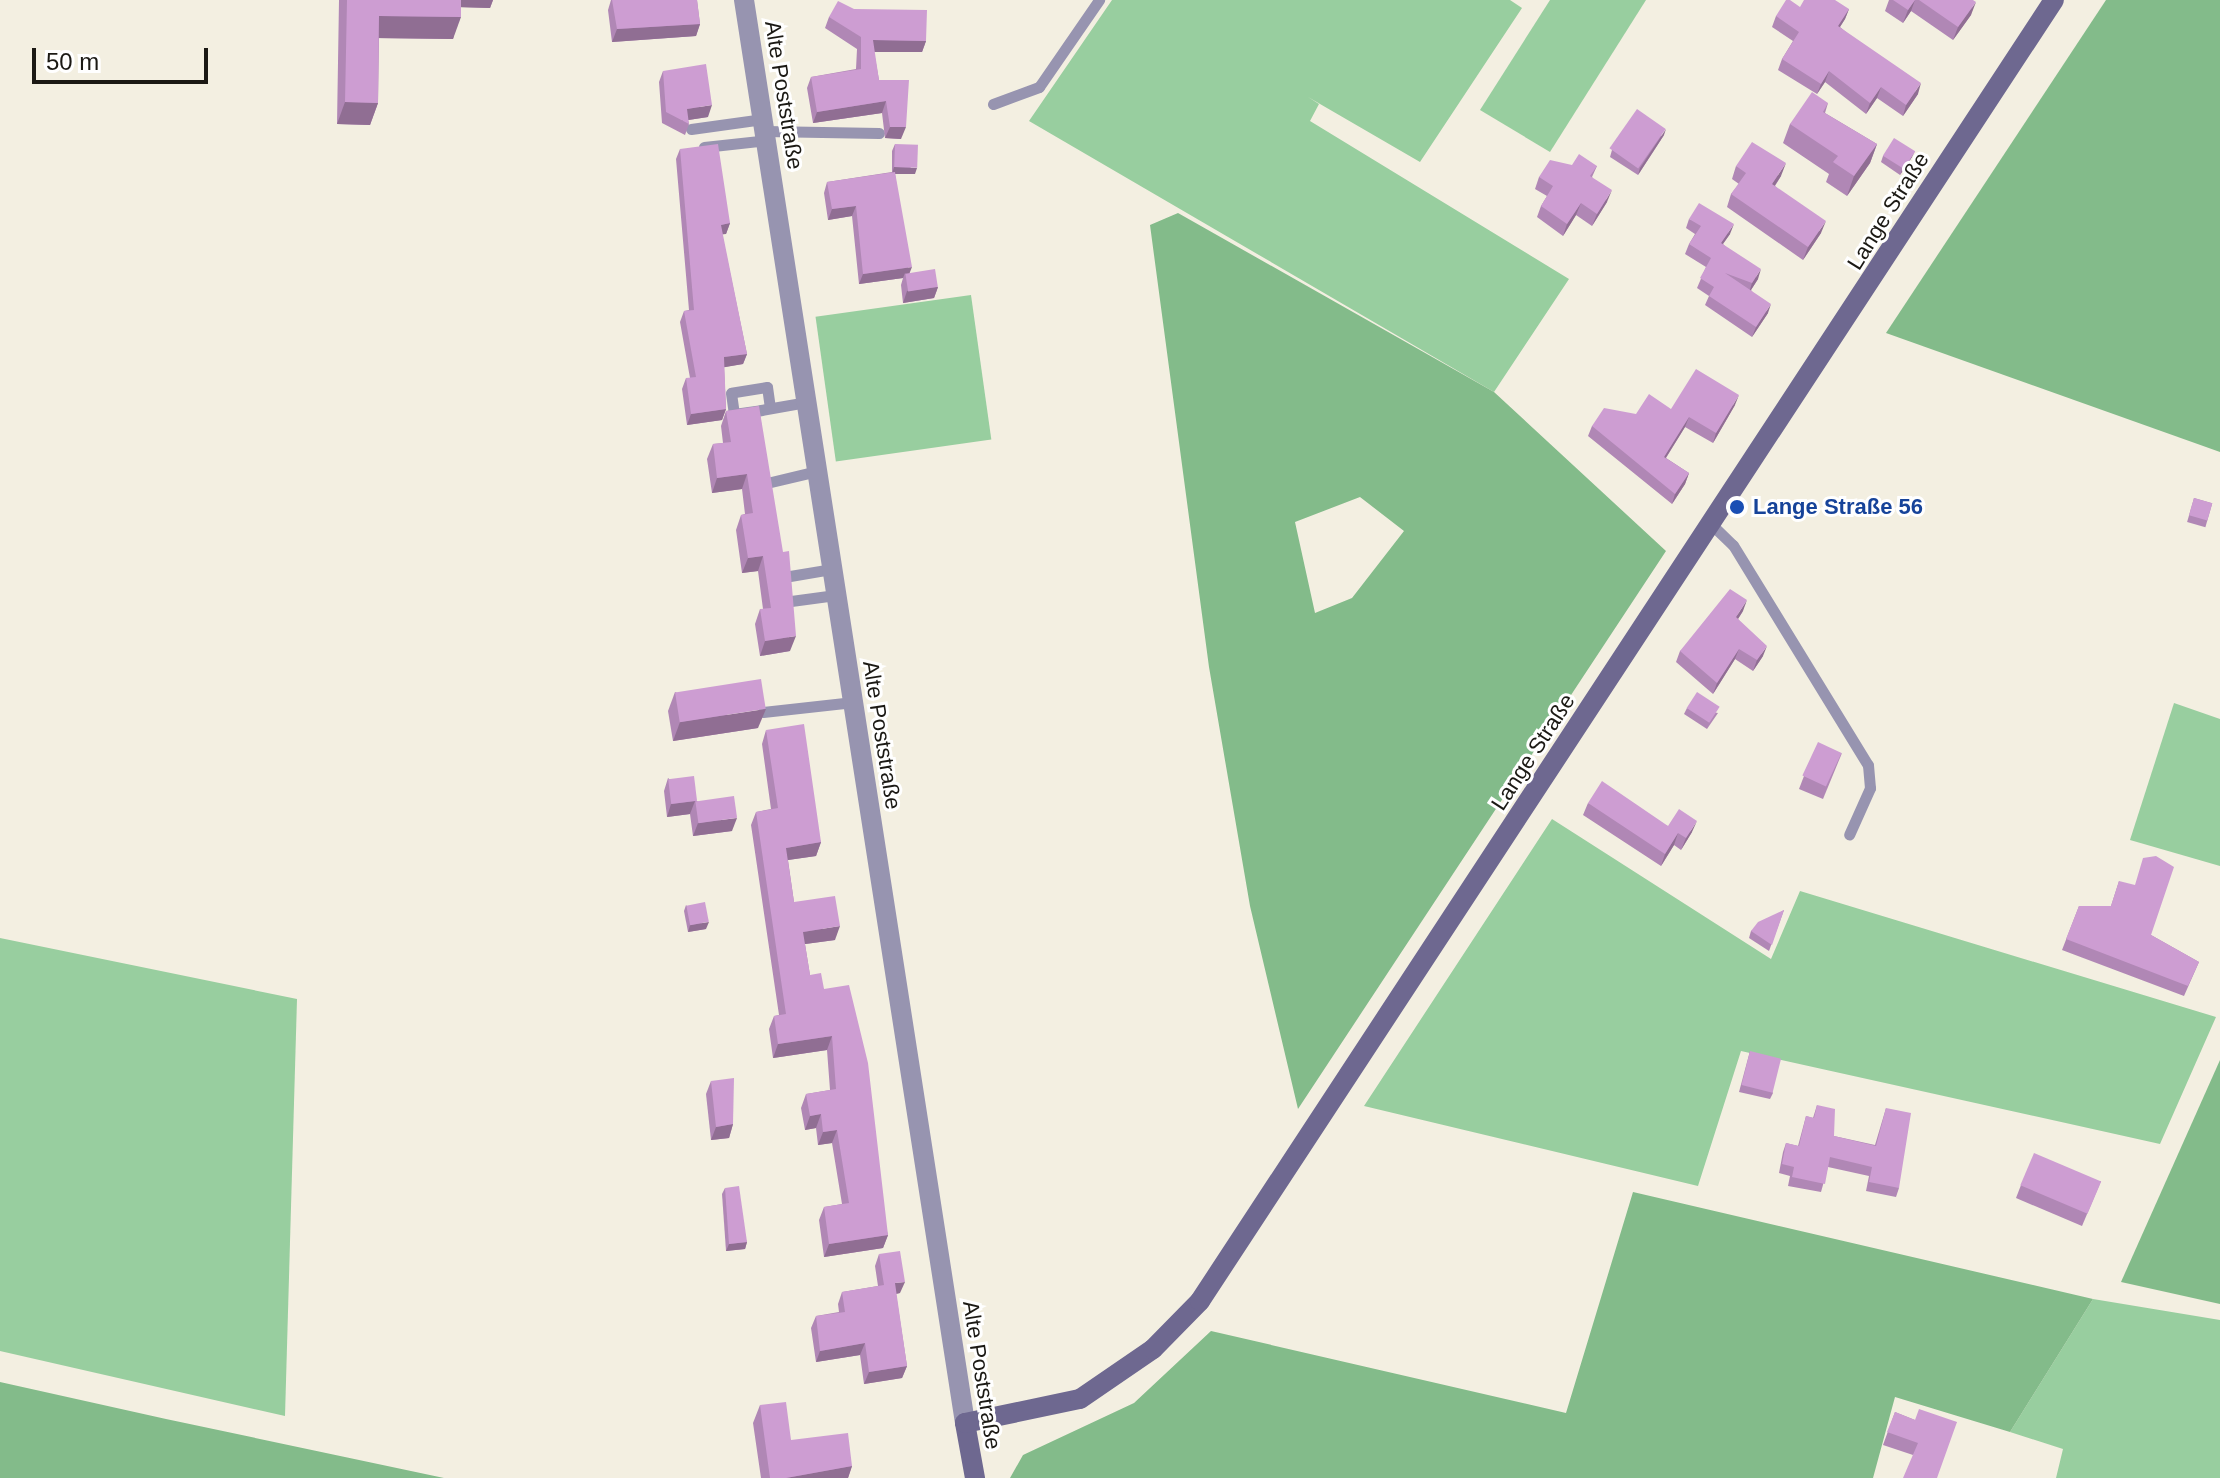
<!DOCTYPE html>
<html>
<head>
<meta charset="utf-8">
<style>
	body { margin:0 }
	#map { position:relative; width:2220px; height:1478px; overflow:hidden; background:#f3efe1; font-family:Helvetica,sans-serif }
	div>[style] { position:absolute }
	.green>* { inset:0; background:#98ce9f; transform-origin:0 0 }
	.forest>* { inset:0; background:#83bb8a }
	.lane>* { height:11px; margin:-5.5px; padding:0 5.5px; transform-origin:5.5px; border-radius:5.5px; background:#9794b0 }
	.street>* { height:20px; margin:-10px; padding:0 10px; transform-origin:10px; border-radius:10px; background:#9794b0 }
	.secondary>* { height:20px; margin:-10px; padding:0 10px; transform-origin:10px; border-radius:10px; background:#6e6890 }
	.wall>* { inset:0; background:#b087b5; transform-origin:0 0 }
	.shaded-wall>* { inset:0; background:#906e93 }
	.building>* { inset:0; background:#cd9dd2; transform-origin:0 0 }
	.dots>* { width:22px; height:22px; translate:-50% -50%; box-sizing:border-box; border:4px solid #fff; border-radius:50% }
	span { translate:-50% -50%; white-space:nowrap; text-align:center; line-height:1.15; -webkit-text-stroke:6px #fff; paint-order:stroke }
	.street-label { font-size:22px; color:#1b1914 }
	.transit-label { font-size:22px; color:#164399; font-weight:700 }
	.left { translate:0 -50%; text-align:left }
	.scale { position:absolute; left:32px; top:48px; width:176px; height:36px; box-sizing:border-box; border:4px solid #1b1914; border-top:0; padding-left:10px; font-size:24px; line-height:28px; white-space:nowrap; color:#1b1914; -webkit-text-stroke:6px #fff; paint-order:stroke }
</style>
</head>
<body>
<div id="map">
	<div class="green">
		<div style="clip-path:polygon(1112px 0,1510px 0,1522px 8px,1420px 162px,1308px 97px,1319px 104px,1310px 121px,1569px 279px,1494px 392px,1029px 121px)"></div>
		<div style="clip-path:polygon(1550px 0,1646px 0,1550px 152px,1480px 110px)"></div>
		<div style="left:971px;top:295px;width:146px;height:157px;rotate:82deg"></div>
		<div style="clip-path:polygon(2174px 703px,2220px 719px,2220px 866px,2130px 840px)"></div>
		<div style="clip-path:polygon(1552px 819px,1771px 959px,1800px 891px,2216px 1017px,2160px 1144px,1741px 1051px,1698px 1186px,1364px 1106px)"></div>
		<div style="clip-path:polygon(0 938px,297px 999px,285px 1416px,0 1351px)"></div>
		<div style="clip-path:polygon(2093px 1299px,2220px 1320px,2220px 1478px,2056px 1478px,2063px 1449px,2010px 1432px)"></div>
	</div>
	<div class="forest">
		<div style="clip-path:polygon(2106px 0,2220px 0,2220px 452px,1886px 333px)"></div>
		<div style="clip-path:polygon(evenodd,1178px 213px,1494px 392px,1666px 551px,1298px 1109px,1250px 906px,1209px 667px,1150px 225px,1178px 213px,1360px 497px,1404px 531px,1352px 598px,1315px 613px,1295px 522px,1360px 497px)"></div>
		<div style="clip-path:polygon(2220px 1060px,2220px 1304px,2121px 1282px)"></div>
		<div style="clip-path:polygon(1633px 1192px,2093px 1299px,2010px 1432px,1895px 1397px,1873px 1478px,1010px 1478px,1023px 1455px,1134px 1403px,1211px 1331px,1566px 1413px)"></div>
		<div style="clip-path:polygon(0 1382px,166px 1419px,444px 1478px,0 1478px)"></div>
	</div>
	<div class="lane">
		<div style="left:993px;top:104px;width:49px;rotate:-20.3deg"></div>
		<div style="left:1039px;top:87px;width:106px;rotate:-55.4deg"></div>
		<div style="left:691px;top:129px;width:73px;rotate:-7.9deg"></div>
		<div style="left:765px;top:131px;width:114px;rotate:1deg"></div>
		<div style="left:704px;top:147px;width:63px;rotate:-6.3deg"></div>
		<div style="left:770px;top:408px;width:21px;rotate:-98deg"></div>
		<div style="left:767px;top:387px;width:36px;rotate:171deg"></div>
		<div style="left:731px;top:393px;width:21px;rotate:82deg"></div>
		<div style="left:734px;top:414px;width:27px;rotate:-8deg"></div>
		<div style="left:761px;top:410px;width:47px;rotate:-9.9deg"></div>
		<div style="left:771px;top:482px;width:47px;rotate:-13.4deg"></div>
		<div style="left:1711px;top:524px;width:30px;rotate:44deg"></div>
		<div style="left:1733px;top:545px;width:258px;rotate:58.5deg"></div>
		<div style="left:1868px;top:765px;width:23px;rotate:85deg"></div>
		<div style="left:1870px;top:788px;width:51px;rotate:114.1deg"></div>
		<div style="left:790px;top:576px;width:43px;rotate:-9.5deg"></div>
		<div style="left:791px;top:601px;width:45px;rotate:-7.6deg"></div>
		<div style="left:763px;top:712px;width:91px;rotate:-6.3deg"></div>
	</div>
	<div class="street">
		<div style="left:744px;top:0;width:1440px;rotate:81.17deg"></div>
	</div>
	<div class="secondary">
		<div style="left:975px;top:1478px;width:56px;rotate:-100.3deg"></div>
		<div style="left:965px;top:1423px;width:117px;rotate:-11.8deg"></div>
		<div style="left:1080px;top:1399px;width:88px;rotate:-34.4deg"></div>
		<div style="left:1153px;top:1349px;width:67px;rotate:-45.6deg"></div>
		<div style="left:1200px;top:1301px;width:1556px;rotate:-56.72deg"></div>
	</div>
	<div class="wall">
		<div style="clip-path:polygon(339px 0,493px 0,490px 8px,461px 7px,453px 39px,379px 38px,378px 103px,370px 125px,337px 124px)"></div>
		<div style="clip-path:polygon(611px 0,697px 0,700px 24px,696px 36px,612px 42px,608px 10px)"></div>
		<div style="clip-path:polygon(1889px 0,1973px 0,1971px 15px,1953px 40px,1911px 11px,1903px 23px,1885px 11px)"></div>
		<div style="clip-path:polygon(1800px 7px,1849px 9px,1845px 19px,1840px 27px,1918px 94px,1903px 116px,1877px 98px,1866px 114px,1825px 82px,1817px 94px,1778px 70px,1782px 59px,1793px 41px,1772px 27px,1776px 16px)"></div>
		<div style="clip-path:polygon(854px 9px,926px 41px,922px 52px,874px 52px,879px 80px,901px 139px,885px 138px,882px 113px,813px 123px,807px 88px,811px 77px,856px 69px,857px 49px,825px 28px,829px 17px)"></div>
		<div style="clip-path:polygon(663px 71px,708px 117px,688px 120px,689px 124px,685px 135px,662px 123px,659px 82px)"></div>
		<div style="clip-path:polygon(1828px 103px,1825px 113px,1877px 144px,1870px 163px,1847px 196px,1826px 182px,1829px 174px,1783px 143px,1790px 124px)"></div>
		<div style="clip-path:polygon(1664px 135px,1638px 175px,1610px 157px,1612px 150px)"></div>
		<div style="clip-path:polygon(895px 144px,915px 174px,895px 174px,909px 273px,938px 287px,934px 298px,903px 303px,901px 285px,903px 278px,859px 284px,852px 216px,828px 220px,824px 193px,827px 182px,892px 172px,892px 151px)"></div>
		<div style="clip-path:polygon(680px 149px,730px 223px,726px 234px,722px 234px,747px 354px,743px 364px,724px 367px,726px 409px,722px 420px,687px 425px,682px 389px,686px 378px,690px 378px,680px 322px,684px 311px,689px 310px,676px 159px)"></div>
		<div style="clip-path:polygon(1883px 156px,1912px 157px,1900px 175px,1881px 162px)"></div>
		<div style="clip-path:polygon(1572px 165px,1597px 166px,1592px 177px,1607px 202px,1592px 226px,1576px 215px,1563px 236px,1537px 217px,1541px 206px,1547px 196px,1535px 189px,1539px 177px)"></div>
		<div style="clip-path:polygon(1736px 166px,1781px 176px,1775px 186px,1821px 233px,1803px 260px,1727px 207px,1731px 194px,1739px 184px,1732px 179px)"></div>
		<div style="clip-path:polygon(1689px 219px,1730px 234px,1723px 244px,1758px 279px,1751px 290px,1768px 313px,1752px 337px,1705px 305px,1709px 296px,1697px 288px,1706px 267px,1685px 254px,1689px 244px,1695px 234px,1686px 228px)"></div>
		<div style="clip-path:polygon(1735px 405px,1713px 443px,1685px 427px,1666px 458px,1689px 473px,1685px 484px,1672px 504px,1588px 436px,1592px 426px,1671px 409px)"></div>
		<div style="clip-path:polygon(759px 406px,790px 651px,760px 656px,755px 624px,760px 609px,763px 609px,758px 571px,742px 573px,736px 530px,741px 515px,745px 514px,742px 489px,712px 493px,707px 459px,713px 444px,723px 443px,721px 426px,726px 411px)"></div>
		<div style="left:2194px;top:498px;width:19px;height:25px;rotate:16deg"></div>
		<div style="clip-path:polygon(1743px 611px,1738px 619px,1763px 656px,1753px 671px,1735px 659px,1713px 694px,1676px 662px,1680px 651px)"></div>
		<div style="clip-path:polygon(675px 692px,758px 728px,673px 741px,668px 711px)"></div>
		<div style="clip-path:polygon(1687px 708px,1718px 713px,1707px 729px,1684px 714px)"></div>
		<div style="clip-path:polygon(766px 730px,821px 842px,816px 856px,788px 860px,794px 902px,835px 940px,805px 944px,810px 975px,824px 989px,888px 1235px,883px 1248px,824px 1257px,819px 1220px,824px 1207px,842px 1204px,832px 1143px,818px 1145px,816px 1128px,805px 1130px,801px 1108px,806px 1094px,830px 1090px,827px 1050px,773px 1058px,769px 1029px,774px 1016px,779px 1015px,751px 825px,756px 812px,771px 809px,762px 744px)"></div>
		<div style="clip-path:polygon(1842px 753px,1823px 799px,1799px 789px,1804px 776px)"></div>
		<div style="clip-path:polygon(668px 778px,697px 801px,732px 831px,693px 836px,690px 814px,667px 817px,664px 791px)"></div>
		<div style="clip-path:polygon(1588px 803px,1668px 826px,1692px 832px,1681px 850px,1674px 845px,1661px 866px,1583px 815px)"></div>
		<div style="clip-path:polygon(2119px 881px,2151px 935px,2199px 962px,2184px 996px,2062px 950px,2079px 906px,2111px 906px)"></div>
		<div style="clip-path:polygon(686px 905px,706px 929px,688px 932px,684px 911px)"></div>
		<div style="clip-path:polygon(1784px 910px,1769px 951px,1749px 938px,1751px 931px)"></div>
		<div style="clip-path:polygon(1750px 1051px,1773px 1093px,1770px 1099px,1739px 1092px)"></div>
		<div style="clip-path:polygon(711px 1081px,733px 1124px,729px 1138px,711px 1140px,706px 1094px)"></div>
		<div style="clip-path:polygon(1817px 1105px,1834px 1136px,1875px 1145px,1886px 1108px,1899px 1188px,1896px 1197px,1866px 1191px,1869px 1176px,1828px 1167px,1821px 1192px,1788px 1186px,1790px 1176px,1779px 1173px,1783px 1152px,1786px 1143px,1798px 1146px,1806px 1116px,1813px 1118px)"></div>
		<div style="clip-path:polygon(2101px 1181px,2082px 1226px,2016px 1198px,2021px 1185px)"></div>
		<div style="clip-path:polygon(725px 1188px,747px 1242px,745px 1249px,726px 1251px,722px 1194px)"></div>
		<div style="clip-path:polygon(879px 1254px,900px 1293px,896px 1294px,907px 1366px,902px 1378px,864px 1384px,860px 1355px,816px 1362px,811px 1328px,816px 1316px,839px 1312px,838px 1304px,842px 1292px,878px 1286px,875px 1266px)"></div>
		<div style="clip-path:polygon(760px 1405px,791px 1440px,852px 1466px,848px 1478px,761px 1478px,753px 1423px)"></div>
		<div style="clip-path:polygon(1895px 1412px,1915px 1420px,1957px 1422px,1913px 1455px,1883px 1445px)"></div>
	</div>
	<div class="shaded-wall">
		<div style="clip-path:polygon(456px 0,493px 0,490px 8px,453px 7px)"></div>
		<div style="clip-path:polygon(1915px 0,1911px 11px,1903px 23px,1908px 10px)"></div>
		<div style="clip-path:polygon(1976px 2px,1971px 15px,1953px 40px,1958px 27px)"></div>
		<div style="clip-path:polygon(1849px 9px,1845px 19px,1834px 36px,1838px 26px)"></div>
		<div style="clip-path:polygon(379px 16px,461px 17px,453px 39px,371px 38px)"></div>
		<div style="clip-path:polygon(700px 24px,696px 36px,612px 42px,617px 29px)"></div>
		<div style="clip-path:polygon(873px 40px,926px 41px,922px 52px,868px 52px)"></div>
		<div style="clip-path:polygon(1829px 71px,1825px 82px,1817px 94px,1821px 84px)"></div>
		<div style="clip-path:polygon(1921px 83px,1918px 94px,1903px 116px,1906px 105px)"></div>
		<div style="clip-path:polygon(1881px 87px,1877px 98px,1866px 114px,1870px 103px)"></div>
		<div style="clip-path:polygon(886px 101px,882px 113px,813px 123px,817px 112px)"></div>
		<div style="clip-path:polygon(345px 102px,378px 103px,370px 125px,337px 124px)"></div>
		<div style="clip-path:polygon(712px 105px,708px 117px,682px 121px,687px 109px)"></div>
		<div style="clip-path:polygon(890px 127px,906px 127px,901px 139px,885px 138px)"></div>
		<div style="clip-path:polygon(1666px 129px,1664px 135px,1638px 175px,1640px 168px)"></div>
		<div style="clip-path:polygon(1877px 144px,1870px 163px,1847px 196px,1854px 176px)"></div>
		<div style="clip-path:polygon(1915px 151px,1912px 157px,1900px 175px,1903px 168px)"></div>
		<div style="clip-path:polygon(1786px 163px,1781px 176px,1767px 197px,1772px 184px)"></div>
		<div style="clip-path:polygon(894px 167px,917px 168px,915px 174px,892px 174px)"></div>
		<div style="clip-path:polygon(1612px 190px,1607px 202px,1592px 226px,1597px 214px)"></div>
		<div style="clip-path:polygon(1581px 203px,1576px 215px,1563px 236px,1567px 224px)"></div>
		<div style="clip-path:polygon(856px 206px,852px 216px,828px 220px,832px 209px)"></div>
		<div style="clip-path:polygon(1826px 221px,1821px 233px,1803px 260px,1808px 247px)"></div>
		<div style="clip-path:polygon(730px 223px,726px 234px,717px 235px,721px 225px)"></div>
		<div style="clip-path:polygon(1734px 224px,1730px 234px,1717px 252px,1721px 243px)"></div>
		<div style="clip-path:polygon(912px 267px,908px 277px,905px 273px,903px 278px,859px 284px,863px 274px)"></div>
		<div style="clip-path:polygon(1761px 269px,1758px 279px,1749px 293px,1752px 283px)"></div>
		<div style="clip-path:polygon(938px 287px,934px 298px,903px 303px,907px 291px)"></div>
		<div style="clip-path:polygon(1771px 304px,1768px 313px,1752px 337px,1756px 327px)"></div>
		<div style="clip-path:polygon(747px 354px,743px 364px,720px 368px,724px 357px)"></div>
		<div style="clip-path:polygon(1739px 395px,1735px 405px,1713px 443px,1716px 433px)"></div>
		<div style="clip-path:polygon(726px 409px,722px 420px,687px 425px,691px 414px)"></div>
		<div style="clip-path:polygon(1689px 417px,1685px 427px,1660px 467px,1664px 457px)"></div>
		<div style="clip-path:polygon(1689px 473px,1685px 484px,1672px 504px,1675px 494px)"></div>
		<div style="clip-path:polygon(747px 474px,742px 489px,712px 493px,717px 478px)"></div>
		<div style="clip-path:polygon(763px 556px,758px 571px,742px 573px,748px 558px)"></div>
		<div style="clip-path:polygon(1747px 600px,1743px 611px,1732px 628px,1736px 617px)"></div>
		<div style="clip-path:polygon(796px 636px,790px 651px,760px 656px,765px 641px)"></div>
		<div style="clip-path:polygon(1767px 646px,1763px 656px,1753px 671px,1757px 660px)"></div>
		<div style="clip-path:polygon(1739px 649px,1735px 659px,1713px 694px,1717px 683px)"></div>
		<div style="clip-path:polygon(766px 709px,758px 728px,673px 741px,680px 722px)"></div>
		<div style="clip-path:polygon(695px 801px,690px 814px,667px 817px,671px 804px)"></div>
		<div style="clip-path:polygon(737px 818px,732px 831px,693px 836px,698px 823px)"></div>
		<div style="clip-path:polygon(1697px 821px,1692px 832px,1681px 850px,1686px 838px)"></div>
		<div style="clip-path:polygon(1678px 833px,1674px 845px,1661px 866px,1665px 854px)"></div>
		<div style="clip-path:polygon(821px 842px,816px 856px,781px 861px,786px 848px)"></div>
		<div style="clip-path:polygon(709px 922px,706px 929px,688px 932px,690px 925px)"></div>
		<div style="clip-path:polygon(840px 926px,835px 940px,798px 945px,803px 932px)"></div>
		<div style="clip-path:polygon(832px 1036px,827px 1050px,773px 1058px,778px 1044px)"></div>
		<div style="clip-path:polygon(821px 1114px,816px 1128px,805px 1130px,810px 1116px)"></div>
		<div style="clip-path:polygon(733px 1124px,729px 1138px,711px 1140px,716px 1127px)"></div>
		<div style="clip-path:polygon(837px 1130px,832px 1143px,818px 1145px,823px 1132px)"></div>
		<div style="clip-path:polygon(888px 1235px,883px 1248px,824px 1257px,829px 1244px)"></div>
		<div style="clip-path:polygon(747px 1242px,745px 1249px,726px 1251px,729px 1244px)"></div>
		<div style="clip-path:polygon(905px 1282px,900px 1293px,890px 1295px,895px 1283px)"></div>
		<div style="clip-path:polygon(865px 1343px,860px 1355px,816px 1362px,820px 1351px)"></div>
		<div style="clip-path:polygon(907px 1366px,902px 1378px,864px 1384px,869px 1372px)"></div>
		<div style="clip-path:polygon(852px 1466px,848px 1478px,786px 1478px)"></div>
	</div>
	<div class="building">
		<div style="clip-path:polygon(347px 0,461px 0,461px 17px,379px 16px,378px 103px,345px 102px)"></div>
		<div style="clip-path:polygon(612px 0,697px 0,700px 24px,617px 29px)"></div>
		<div style="clip-path:polygon(1786px 0,1790px 0,1800px 7px,1804px 0,1835px 0,1849px 9px,1838px 26px,1921px 83px,1906px 105px,1881px 87px,1870px 103px,1829px 71px,1821px 84px,1782px 59px,1799px 32px,1776px 16px)"></div>
		<div style="clip-path:polygon(1893px 0,1915px 0,1908px 10px)"></div>
		<div style="clip-path:polygon(1919px 0,1973px 0,1976px 2px,1958px 27px)"></div>
		<div style="clip-path:polygon(838px 1px,854px 9px,927px 10px,926px 41px,873px 40px,879px 80px,909px 80px,906px 127px,890px 127px,886px 101px,817px 112px,811px 77px,861px 69px,861px 37px,829px 17px)"></div>
		<div style="clip-path:polygon(706px 64px,712px 105px,687px 109px,689px 124px,666px 112px,663px 71px)"></div>
		<div style="clip-path:polygon(1812px 92px,1828px 103px,1823px 112px,1877px 144px,1854px 176px,1833px 162px,1838px 156px,1790px 124px)"></div>
		<div style="left:1637px;top:109px;width:35px;height:48px;rotate:35deg"></div>
		<div style="left:1894px;top:138px;width:25px;height:21px;rotate:32deg"></div>
		<div style="clip-path:polygon(1752px 142px,1786px 163px,1772px 184px,1826px 221px,1808px 247px,1731px 194px,1746px 173px,1736px 166px)"></div>
		<div style="clip-path:polygon(718px 144px,730px 223px,721px 225px,747px 354px,724px 357px,726px 409px,691px 414px,686px 378px,696px 377px,684px 311px,694px 310px,680px 149px)"></div>
		<div style="left:895px;top:144px;width:23px;height:23px;rotate:2deg"></div>
		<div style="clip-path:polygon(1579px 154px,1597px 166px,1590px 176px,1612px 190px,1597px 214px,1581px 203px,1567px 224px,1541px 206px,1553px 186px,1539px 177px,1550px 160px,1572px 165px)"></div>
		<div style="clip-path:polygon(895px 172px,912px 267px,863px 274px,856px 206px,832px 209px,827px 182px)"></div>
		<div style="clip-path:polygon(1699px 203px,1734px 224px,1721px 243px,1761px 269px,1752px 283px,1725px 273px,1771px 304px,1756px 327px,1709px 296px,1714px 287px,1700px 278px,1711px 258px,1689px 244px,1701px 226px,1689px 219px)"></div>
		<div style="left:935px;top:269px;width:18px;height:30px;rotate:81deg"></div>
		<div style="clip-path:polygon(1696px 369px,1739px 395px,1716px 433px,1689px 417px,1664px 457px,1689px 473px,1675px 494px,1592px 426px,1604px 408px,1636px 414px,1649px 394px,1671px 409px)"></div>
		<div style="clip-path:polygon(759px 406px,783px 552px,789px 551px,796px 636px,765px 641px,760px 609px,771px 608px,763px 556px,748px 558px,741px 515px,753px 513px,747px 474px,717px 478px,713px 444px,731px 442px,726px 411px)"></div>
		<div style="left:2194px;top:498px;width:19px;height:18px;rotate:16deg"></div>
		<div style="clip-path:polygon(1730px 589px,1747px 600px,1736px 617px,1767px 646px,1757px 660px,1739px 649px,1717px 683px,1680px 651px)"></div>
		<div style="left:761px;top:679px;width:30px;height:87px;rotate:81deg"></div>
		<div style="left:1697px;top:692px;width:27px;height:19px;rotate:33deg"></div>
		<div style="clip-path:polygon(804px 724px,821px 842px,786px 848px,794px 902px,835px 896px,840px 926px,803px 932px,810px 975px,821px 973px,824px 989px,849px 985px,868px 1063px,888px 1235px,829px 1244px,824px 1207px,849px 1203px,837px 1130px,823px 1132px,821px 1114px,810px 1116px,806px 1094px,836px 1089px,832px 1036px,778px 1044px,774px 1016px,786px 1014px,756px 812px,778px 808px,766px 730px)"></div>
		<div style="left:1818px;top:742px;width:26px;height:37px;rotate:25deg"></div>
		<div style="left:694px;top:776px;width:25px;height:26px;rotate:83deg"></div>
		<div style="clip-path:polygon(1602px 781px,1668px 826px,1679px 809px,1697px 821px,1686px 838px,1678px 833px,1665px 854px,1588px 803px)"></div>
		<div style="left:734px;top:796px;width:22px;height:39px;rotate:82deg"></div>
		<div style="clip-path:polygon(2156px 856px,2174px 867px,2151px 935px,2199px 962px,2188px 986px,2066px 939px,2079px 906px,2111px 906px,2119px 881px,2135px 885px,2143px 858px)"></div>
		<div style="left:705px;top:902px;width:20px;height:19px;rotate:79deg"></div>
		<div style="clip-path:polygon(1784px 910px,1772px 945px,1751px 931px,1758px 922px)"></div>
		<div style="left:1750px;top:1051px;width:32px;height:35px;rotate:14deg"></div>
		<div style="clip-path:polygon(734px 1078px,733px 1124px,716px 1127px,711px 1081px)"></div>
		<div style="clip-path:polygon(1817px 1105px,1835px 1109px,1834px 1136px,1876px 1146px,1886px 1108px,1911px 1113px,1899px 1188px,1869px 1182px,1872px 1167px,1830px 1157px,1825px 1184px,1792px 1177px,1794px 1167px,1782px 1164px,1786px 1143px,1799px 1146px,1806px 1116px,1814px 1118px)"></div>
		<div style="left:2034px;top:1153px;width:73px;height:35px;rotate:23deg"></div>
		<div style="clip-path:polygon(739px 1186px,747px 1242px,729px 1244px,725px 1188px)"></div>
		<div style="clip-path:polygon(900px 1251px,905px 1282px,895px 1283px,907px 1366px,869px 1372px,865px 1343px,820px 1351px,816px 1316px,845px 1312px,842px 1292px,884px 1285px,879px 1254px)"></div>
		<div style="clip-path:polygon(786px 1402px,791px 1440px,848px 1433px,852px 1466px,786px 1478px,770px 1478px,760px 1405px)"></div>
		<div style="clip-path:polygon(1919px 1409px,1957px 1422px,1937px 1478px,1903px 1478px,1918px 1443px,1887px 1432px,1895px 1412px,1915px 1420px)"></div>
	</div>
	<div class="dots">
		<div style="left:1737px;top:507px;background:#1a4fb4"></div>
	</div>
	<div class="street-label">
		<span style="left:784px;top:95px;rotate:81deg">Alte Poststraße</span>
		<span style="left:1888px;top:211px;rotate:-58deg">Lange Straße</span>
		<span style="left:882px;top:735px;rotate:81deg">Alte Poststraße</span>
		<span style="left:1533px;top:752px;rotate:-57deg">Lange Straße</span>
		<span style="left:982px;top:1375px;rotate:81deg">Alte Poststraße</span>
	</div>
	<div class="transit-label">
		<span class="left" style="left:1753px;top:507px">Lange Straße 56</span>
	</div>
	<div class="scale">50 m</div>
</div>
</body>
</html>
